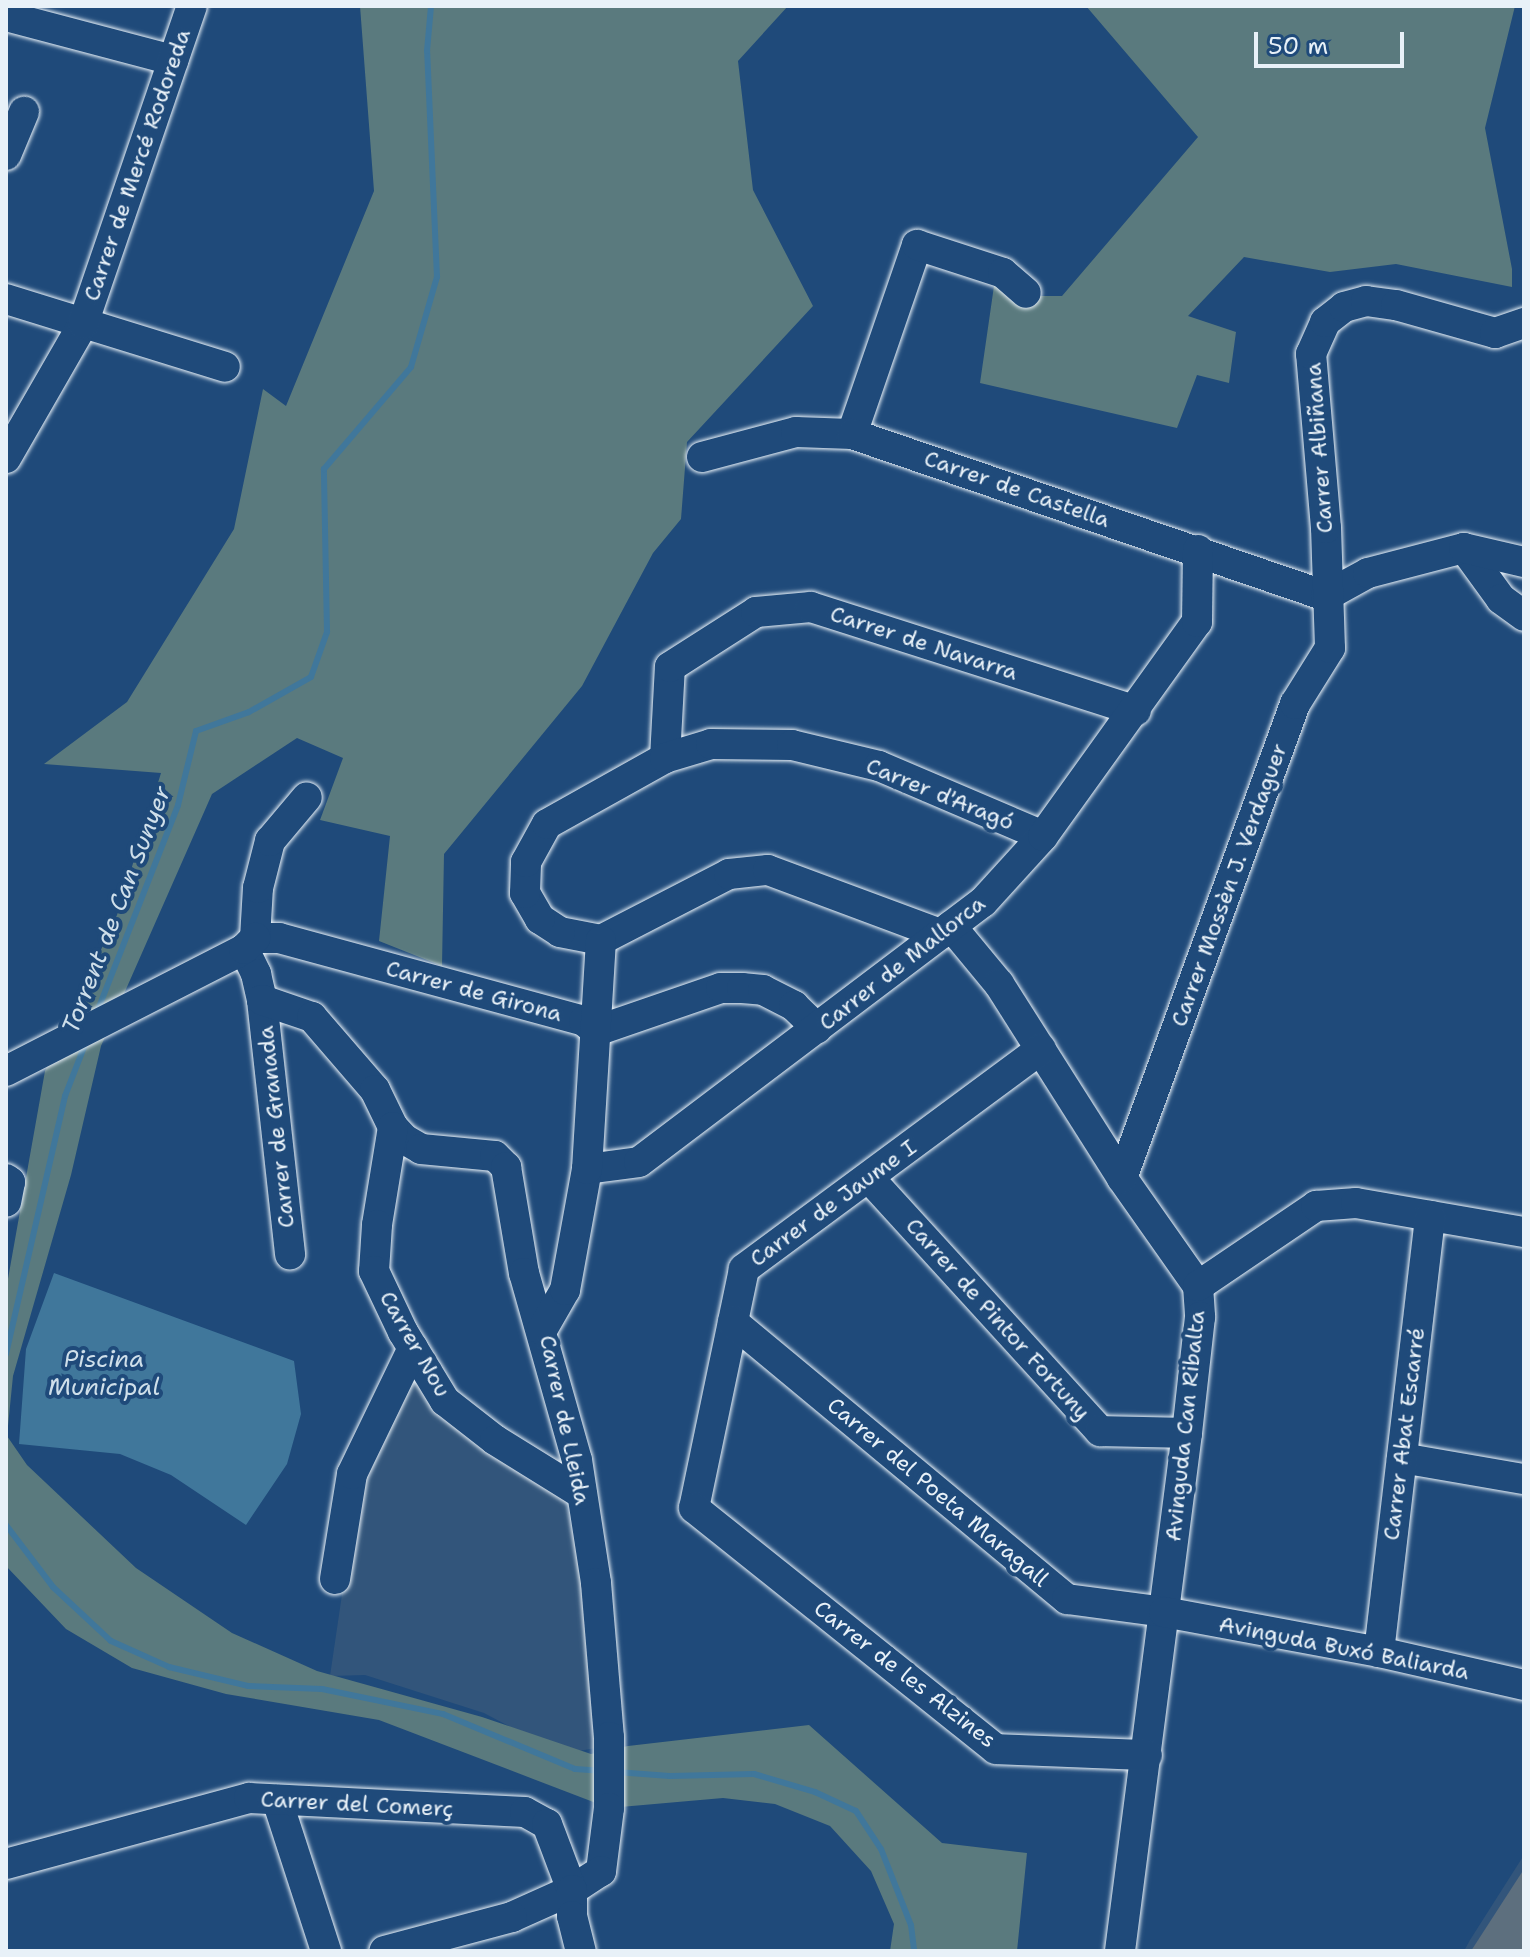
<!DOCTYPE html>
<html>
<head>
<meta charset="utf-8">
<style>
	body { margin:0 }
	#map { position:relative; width:1530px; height:1957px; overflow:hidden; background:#1f4a7a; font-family:"Shantell Sans",sans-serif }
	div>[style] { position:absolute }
	.built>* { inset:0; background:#32557b }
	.green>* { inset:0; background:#5a7a7e }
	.water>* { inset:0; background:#40779b }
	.stream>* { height:6px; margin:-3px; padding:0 3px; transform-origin:3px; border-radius:3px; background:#40779b }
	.building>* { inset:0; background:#5d6f7e }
	.roads { filter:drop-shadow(0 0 2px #e8f1f8) drop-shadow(0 0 2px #e8f1f8) }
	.minor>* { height:30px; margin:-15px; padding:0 15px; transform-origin:15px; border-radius:15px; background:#1f4a7a }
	span { translate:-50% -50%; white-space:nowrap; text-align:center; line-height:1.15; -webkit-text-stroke:8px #1f4a7a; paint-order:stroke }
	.street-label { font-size:22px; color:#e8f1f8 }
	.water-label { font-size:24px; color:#cfdfea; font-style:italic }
	.frame { position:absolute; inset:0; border:8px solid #e8f1f8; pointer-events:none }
	.scale { position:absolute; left:1254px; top:32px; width:150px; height:36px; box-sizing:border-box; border:4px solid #e8f1f8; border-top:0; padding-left:10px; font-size:24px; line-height:28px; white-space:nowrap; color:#e8f1f8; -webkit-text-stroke:6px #1f4a7a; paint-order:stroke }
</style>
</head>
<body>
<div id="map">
	<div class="built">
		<div style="clip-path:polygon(416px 1375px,563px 1492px,583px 1577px,596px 1748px,561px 1754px,484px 1713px,365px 1675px,330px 1676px,359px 1479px)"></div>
		<div style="clip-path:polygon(1524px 1855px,1524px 1951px,1464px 1951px,1470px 1940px)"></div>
	</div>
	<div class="green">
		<div style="clip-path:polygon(360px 6px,788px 6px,738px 61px,753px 190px,813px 306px,687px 442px,681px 519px,653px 553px,582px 686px,444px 854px,442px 966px,379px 941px,390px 836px,320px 820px,343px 758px,297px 738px,212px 794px,101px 1046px,71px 1175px,13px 1376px,7px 1436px,27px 1465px,136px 1568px,232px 1633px,317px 1671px,482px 1717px,591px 1754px,628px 1746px,809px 1725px,942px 1843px,1027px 1853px,1017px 1951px,890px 1951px,894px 1924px,871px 1871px,830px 1826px,775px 1804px,723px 1798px,609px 1808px,379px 1720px,226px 1694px,132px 1668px,66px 1629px,6px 1566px,6px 1290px,45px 1071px,117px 915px,161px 773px,44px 764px,127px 702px,234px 529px,263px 389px,286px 406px,374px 191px)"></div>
		<div style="clip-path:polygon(1086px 6px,1515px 6px,1485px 128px,1512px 269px,1512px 287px,1396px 264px,1330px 272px,1244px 257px,1188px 316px,1236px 332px,1229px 383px,1197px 375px,1177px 428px,980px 383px,994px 286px,1025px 296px,1062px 296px,1198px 137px)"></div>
	</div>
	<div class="water">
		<div style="clip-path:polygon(54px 1273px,294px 1361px,301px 1414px,287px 1464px,246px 1525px,171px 1475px,120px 1454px,19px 1444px,26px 1349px)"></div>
	</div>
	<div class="stream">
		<div style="left:97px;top:1012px;width:222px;rotate:-68.6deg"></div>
		<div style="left:178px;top:805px;width:76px;rotate:-76.3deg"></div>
		<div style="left:196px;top:731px;width:56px;rotate:-19.7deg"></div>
		<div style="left:249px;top:712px;width:71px;rotate:-29.4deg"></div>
		<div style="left:311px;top:677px;width:48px;rotate:-70.4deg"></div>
		<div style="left:327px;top:632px;width:163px;rotate:-91.1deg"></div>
		<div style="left:324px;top:469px;width:134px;rotate:-49.5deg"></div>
		<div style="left:411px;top:367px;width:94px;rotate:-73.9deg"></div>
		<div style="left:437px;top:277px;width:226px;rotate:-92.5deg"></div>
		<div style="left:427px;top:51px;width:45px;rotate:-84.9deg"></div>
		<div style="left:6px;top:1354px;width:265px;rotate:-77.1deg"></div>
		<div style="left:65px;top:1096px;width:58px;rotate:-68.7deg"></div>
		<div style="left:6px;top:1525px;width:78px;rotate:52.8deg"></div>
		<div style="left:53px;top:1587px;width:79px;rotate:43deg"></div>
		<div style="left:111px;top:1641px;width:64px;rotate:24.1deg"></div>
		<div style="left:169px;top:1667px;width:81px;rotate:13.5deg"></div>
		<div style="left:248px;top:1686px;width:74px;rotate:2.3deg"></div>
		<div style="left:322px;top:1689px;width:124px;rotate:11.7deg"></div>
		<div style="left:443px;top:1714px;width:143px;rotate:22.6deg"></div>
		<div style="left:575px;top:1769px;width:26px;rotate:4deg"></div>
		<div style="left:616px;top:1772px;width:54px;rotate:4.2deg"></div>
		<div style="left:670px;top:1776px;width:84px;rotate:-1.4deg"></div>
		<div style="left:754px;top:1774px;width:64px;rotate:16.4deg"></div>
		<div style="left:815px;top:1792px;width:45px;rotate:24.9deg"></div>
		<div style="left:856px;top:1811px;width:45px;rotate:56.7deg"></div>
		<div style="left:881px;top:1849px;width:82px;rotate:68.5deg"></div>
		<div style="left:911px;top:1925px;width:26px;rotate:83deg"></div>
	</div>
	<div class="building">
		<div style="clip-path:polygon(1524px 1869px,1524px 1951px,1471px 1951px)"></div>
	</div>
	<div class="roads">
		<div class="minor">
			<div style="left:6px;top:16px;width:173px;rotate:14.8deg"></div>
			<div style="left:6px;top:155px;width:47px;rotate:-67.3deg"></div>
			<div style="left:6px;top:299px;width:229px;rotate:17.2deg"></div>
			<div style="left:852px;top:434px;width:200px;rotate:-71deg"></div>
			<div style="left:917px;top:245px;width:90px;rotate:18deg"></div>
			<div style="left:1003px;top:273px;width:30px;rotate:41deg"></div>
			<div style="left:702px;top:457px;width:97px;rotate:-14.9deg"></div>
			<div style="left:796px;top:432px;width:56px;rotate:2deg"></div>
			<div style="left:852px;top:434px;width:501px;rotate:18.87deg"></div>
			<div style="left:6px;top:458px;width:155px;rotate:-60.1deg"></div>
			<div style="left:83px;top:324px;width:336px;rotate:-71.1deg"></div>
			<div style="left:1464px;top:548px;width:63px;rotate:54deg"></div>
			<div style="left:1501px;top:599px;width:29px;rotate:36deg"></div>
			<div style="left:1326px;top:596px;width:48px;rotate:-28.7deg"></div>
			<div style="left:1368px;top:573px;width:99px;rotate:-14.6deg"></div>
			<div style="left:1464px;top:548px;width:62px;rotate:13.1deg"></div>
			<div style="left:665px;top:758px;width:91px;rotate:-86.9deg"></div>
			<div style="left:670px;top:667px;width:102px;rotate:-32.6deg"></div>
			<div style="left:756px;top:612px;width:55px;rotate:-5.2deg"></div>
			<div style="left:811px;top:607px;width:341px;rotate:17.7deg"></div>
			<div style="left:951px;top:926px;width:75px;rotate:50.4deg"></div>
			<div style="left:999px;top:984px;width:230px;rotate:57.6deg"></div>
			<div style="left:1122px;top:1178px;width:132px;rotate:54.9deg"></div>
			<div style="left:1198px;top:1286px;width:31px;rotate:86deg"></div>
			<div style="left:1200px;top:1317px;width:117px;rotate:96.4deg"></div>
			<div style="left:1187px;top:1433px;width:522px;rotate:97.37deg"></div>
			<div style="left:255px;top:938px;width:24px"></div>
			<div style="left:279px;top:938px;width:316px;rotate:15.2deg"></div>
			<div style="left:584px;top:1021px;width:16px;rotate:40deg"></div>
			<div style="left:255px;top:938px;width:50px;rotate:-86.6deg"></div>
			<div style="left:258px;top:888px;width:49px;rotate:-75.7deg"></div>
			<div style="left:270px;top:841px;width:57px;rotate:-49.9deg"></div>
			<div style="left:601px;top:940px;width:42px;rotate:-169deg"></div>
			<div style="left:560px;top:932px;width:24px;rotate:-147deg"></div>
			<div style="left:540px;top:919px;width:30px;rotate:-120deg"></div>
			<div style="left:525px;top:893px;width:31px;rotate:-88deg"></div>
			<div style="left:526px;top:862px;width:43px;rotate:-61.1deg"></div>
			<div style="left:547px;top:824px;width:135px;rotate:-29.2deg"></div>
			<div style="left:665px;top:758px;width:48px;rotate:-16.9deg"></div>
			<div style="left:711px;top:744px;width:81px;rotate:0.7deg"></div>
			<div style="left:792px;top:745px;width:89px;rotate:13.6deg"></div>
			<div style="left:879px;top:766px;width:178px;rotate:23.1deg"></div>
			<div style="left:601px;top:940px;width:144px;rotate:-27.3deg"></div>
			<div style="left:729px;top:874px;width:39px;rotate:-6deg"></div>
			<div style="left:768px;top:870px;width:184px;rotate:20.4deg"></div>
			<div style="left:244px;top:949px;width:28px;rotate:64deg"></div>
			<div style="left:256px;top:974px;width:27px;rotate:77deg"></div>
			<div style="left:262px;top:1000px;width:256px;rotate:83.7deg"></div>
			<div style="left:262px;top:1000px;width:53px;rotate:18.8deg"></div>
			<div style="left:312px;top:1017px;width:96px;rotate:49.2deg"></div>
			<div style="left:375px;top:1090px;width:41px;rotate:64.1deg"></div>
			<div style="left:393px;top:1127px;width:16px;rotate:47deg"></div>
			<div style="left:404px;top:1139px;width:20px;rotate:30deg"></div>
			<div style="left:421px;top:1149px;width:74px;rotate:5.4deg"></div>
			<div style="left:495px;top:1156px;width:16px;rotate:45deg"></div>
			<div style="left:506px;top:1167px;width:108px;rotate:80.4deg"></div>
			<div style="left:524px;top:1273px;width:194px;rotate:74.2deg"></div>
			<div style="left:577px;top:1460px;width:124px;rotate:81.2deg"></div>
			<div style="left:596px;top:1583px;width:155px;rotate:85.2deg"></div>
			<div style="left:609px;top:1737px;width:71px;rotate:90deg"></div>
			<div style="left:609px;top:1808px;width:64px;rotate:97.2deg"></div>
			<div style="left:601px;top:1871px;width:35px;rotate:147deg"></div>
			<div style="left:572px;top:1890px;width:66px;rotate:155.8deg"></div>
			<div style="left:512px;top:1917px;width:132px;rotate:165.1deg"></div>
			<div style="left:596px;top:1031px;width:132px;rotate:-19deg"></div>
			<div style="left:721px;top:988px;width:21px"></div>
			<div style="left:742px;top:988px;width:21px;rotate:5deg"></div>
			<div style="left:763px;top:990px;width:35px;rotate:27deg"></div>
			<div style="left:794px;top:1006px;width:32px;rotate:44deg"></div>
			<div style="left:1041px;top:1049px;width:370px;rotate:143.5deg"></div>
			<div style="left:744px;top:1269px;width:244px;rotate:101.8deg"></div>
			<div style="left:694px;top:1508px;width:386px;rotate:38.6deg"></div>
			<div style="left:996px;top:1749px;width:151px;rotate:2.3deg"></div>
			<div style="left:6px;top:1071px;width:267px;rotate:-27.1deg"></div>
			<div style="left:244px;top:949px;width:16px;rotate:-45deg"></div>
			<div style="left:393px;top:1127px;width:99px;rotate:99.3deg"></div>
			<div style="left:377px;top:1225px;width:46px;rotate:93.7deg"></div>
			<div style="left:374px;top:1271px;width:68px;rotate:64.6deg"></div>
			<div style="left:403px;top:1332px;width:81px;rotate:58.7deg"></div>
			<div style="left:445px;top:1401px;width:63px;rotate:38deg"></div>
			<div style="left:495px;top:1440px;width:102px;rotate:31.8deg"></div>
			<div style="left:587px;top:1169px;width:52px;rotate:-7.7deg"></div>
			<div style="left:639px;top:1162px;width:431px;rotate:-37.1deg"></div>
			<div style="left:983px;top:902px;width:89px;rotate:-47.7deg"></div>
			<div style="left:1043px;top:836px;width:264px;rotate:-54.3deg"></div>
			<div style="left:1197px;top:622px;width:72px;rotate:-89.2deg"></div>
			<div style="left:869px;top:1178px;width:343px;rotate:47.6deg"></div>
			<div style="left:1100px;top:1431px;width:87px;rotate:1.3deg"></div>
			<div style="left:1122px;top:1178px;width:505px;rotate:-69.95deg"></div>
			<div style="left:1295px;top:704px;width:66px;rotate:-58deg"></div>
			<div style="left:1330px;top:648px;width:120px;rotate:-91.9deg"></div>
			<div style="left:1326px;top:528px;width:175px;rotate:-94.9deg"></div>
			<div style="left:1311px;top:354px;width:35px;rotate:-66deg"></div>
			<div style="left:1325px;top:322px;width:24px;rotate:-38deg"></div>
			<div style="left:1344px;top:307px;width:23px;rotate:-15deg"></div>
			<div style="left:1366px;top:301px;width:30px;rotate:8deg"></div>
			<div style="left:1396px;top:305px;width:103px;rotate:15.8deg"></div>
			<div style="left:1495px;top:333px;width:31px;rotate:-19deg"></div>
			<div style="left:6px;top:1179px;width:5px;rotate:37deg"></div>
			<div style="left:10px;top:1182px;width:20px;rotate:101deg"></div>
			<div style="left:1198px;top:1286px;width:143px;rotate:-34.1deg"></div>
			<div style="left:1316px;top:1206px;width:40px;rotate:-4.3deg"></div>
			<div style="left:1356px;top:1203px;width:170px;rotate:9.8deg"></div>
			<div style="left:733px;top:1322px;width:434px;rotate:39.7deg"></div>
			<div style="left:1067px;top:1599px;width:98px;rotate:7.6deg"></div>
			<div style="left:1164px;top:1612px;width:219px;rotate:10.5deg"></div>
			<div style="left:1379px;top:1652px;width:149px;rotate:12.8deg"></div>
			<div style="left:542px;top:1330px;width:46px;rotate:-60.1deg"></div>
			<div style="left:565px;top:1290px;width:123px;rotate:-79.7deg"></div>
			<div style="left:587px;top:1169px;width:229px;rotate:-86.5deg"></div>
			<div style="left:1402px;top:1458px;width:124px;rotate:9.8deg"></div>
			<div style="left:335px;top:1579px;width:106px;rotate:-80.8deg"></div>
			<div style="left:352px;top:1474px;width:140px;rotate:-64.2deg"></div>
			<div style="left:1379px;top:1652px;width:439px;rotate:-83.3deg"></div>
			<div style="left:277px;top:1800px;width:159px;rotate:72deg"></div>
			<div style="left:6px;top:1864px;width:252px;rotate:-15.2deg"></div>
			<div style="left:249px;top:1798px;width:276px;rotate:2.9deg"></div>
			<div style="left:525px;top:1812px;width:25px;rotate:29deg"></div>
			<div style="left:547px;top:1824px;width:71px;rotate:69.3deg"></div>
			<div style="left:572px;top:1890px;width:26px;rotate:90deg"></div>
			<div style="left:572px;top:1916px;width:36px;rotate:76deg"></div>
		</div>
	</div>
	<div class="street-label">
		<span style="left:137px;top:165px;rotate:-71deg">Carrer de Mercé Rodoreda</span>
		<span style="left:1319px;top:448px;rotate:-94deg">Carrer Albiñana</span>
		<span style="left:1017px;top:489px;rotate:19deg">Carrer de Castella</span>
		<span style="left:924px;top:643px;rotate:18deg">Carrer de Navarra</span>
		<span style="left:940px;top:794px;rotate:22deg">Carrer d'Aragó</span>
		<span style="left:1229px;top:885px;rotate:-70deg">Carrer Mossèn J. Verdaguer</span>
		<span style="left:902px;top:963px;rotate:-38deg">Carrer de Mallorca</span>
		<span style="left:474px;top:991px;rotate:15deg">Carrer de Girona</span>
		<span style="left:276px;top:1127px;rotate:-96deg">Carrer de Granada</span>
		<span style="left:833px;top:1203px;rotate:-36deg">Carrer de Jaume I</span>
		<span style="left:998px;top:1319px;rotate:48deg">Carrer de Pintor Fortuny</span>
		<span style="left:415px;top:1344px;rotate:60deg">Carrer Nou</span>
		<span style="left:565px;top:1420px;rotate:78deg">Carrer de Lleida</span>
		<span style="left:1185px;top:1426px;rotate:-84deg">Avinguda Can Ribalta</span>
		<span style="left:1404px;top:1434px;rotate:-83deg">Carrer Abat Escarré</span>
		<span style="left:938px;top:1492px;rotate:40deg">Carrer del Poeta Maragall</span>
		<span style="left:1344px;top:1648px;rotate:11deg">Avinguda Buxó Baliarda</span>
		<span style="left:905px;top:1674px;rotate:38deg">Carrer de les Alzines</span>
		<span style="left:357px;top:1804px;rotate:3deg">Carrer del Comerç</span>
	</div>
	<div class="water-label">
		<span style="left:117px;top:910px;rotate:-69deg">Torrent de Can Sunyer</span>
		<span style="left:104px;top:1374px">Piscina<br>Municipal</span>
	</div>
	<div class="frame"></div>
	<div class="scale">50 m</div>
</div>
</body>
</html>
